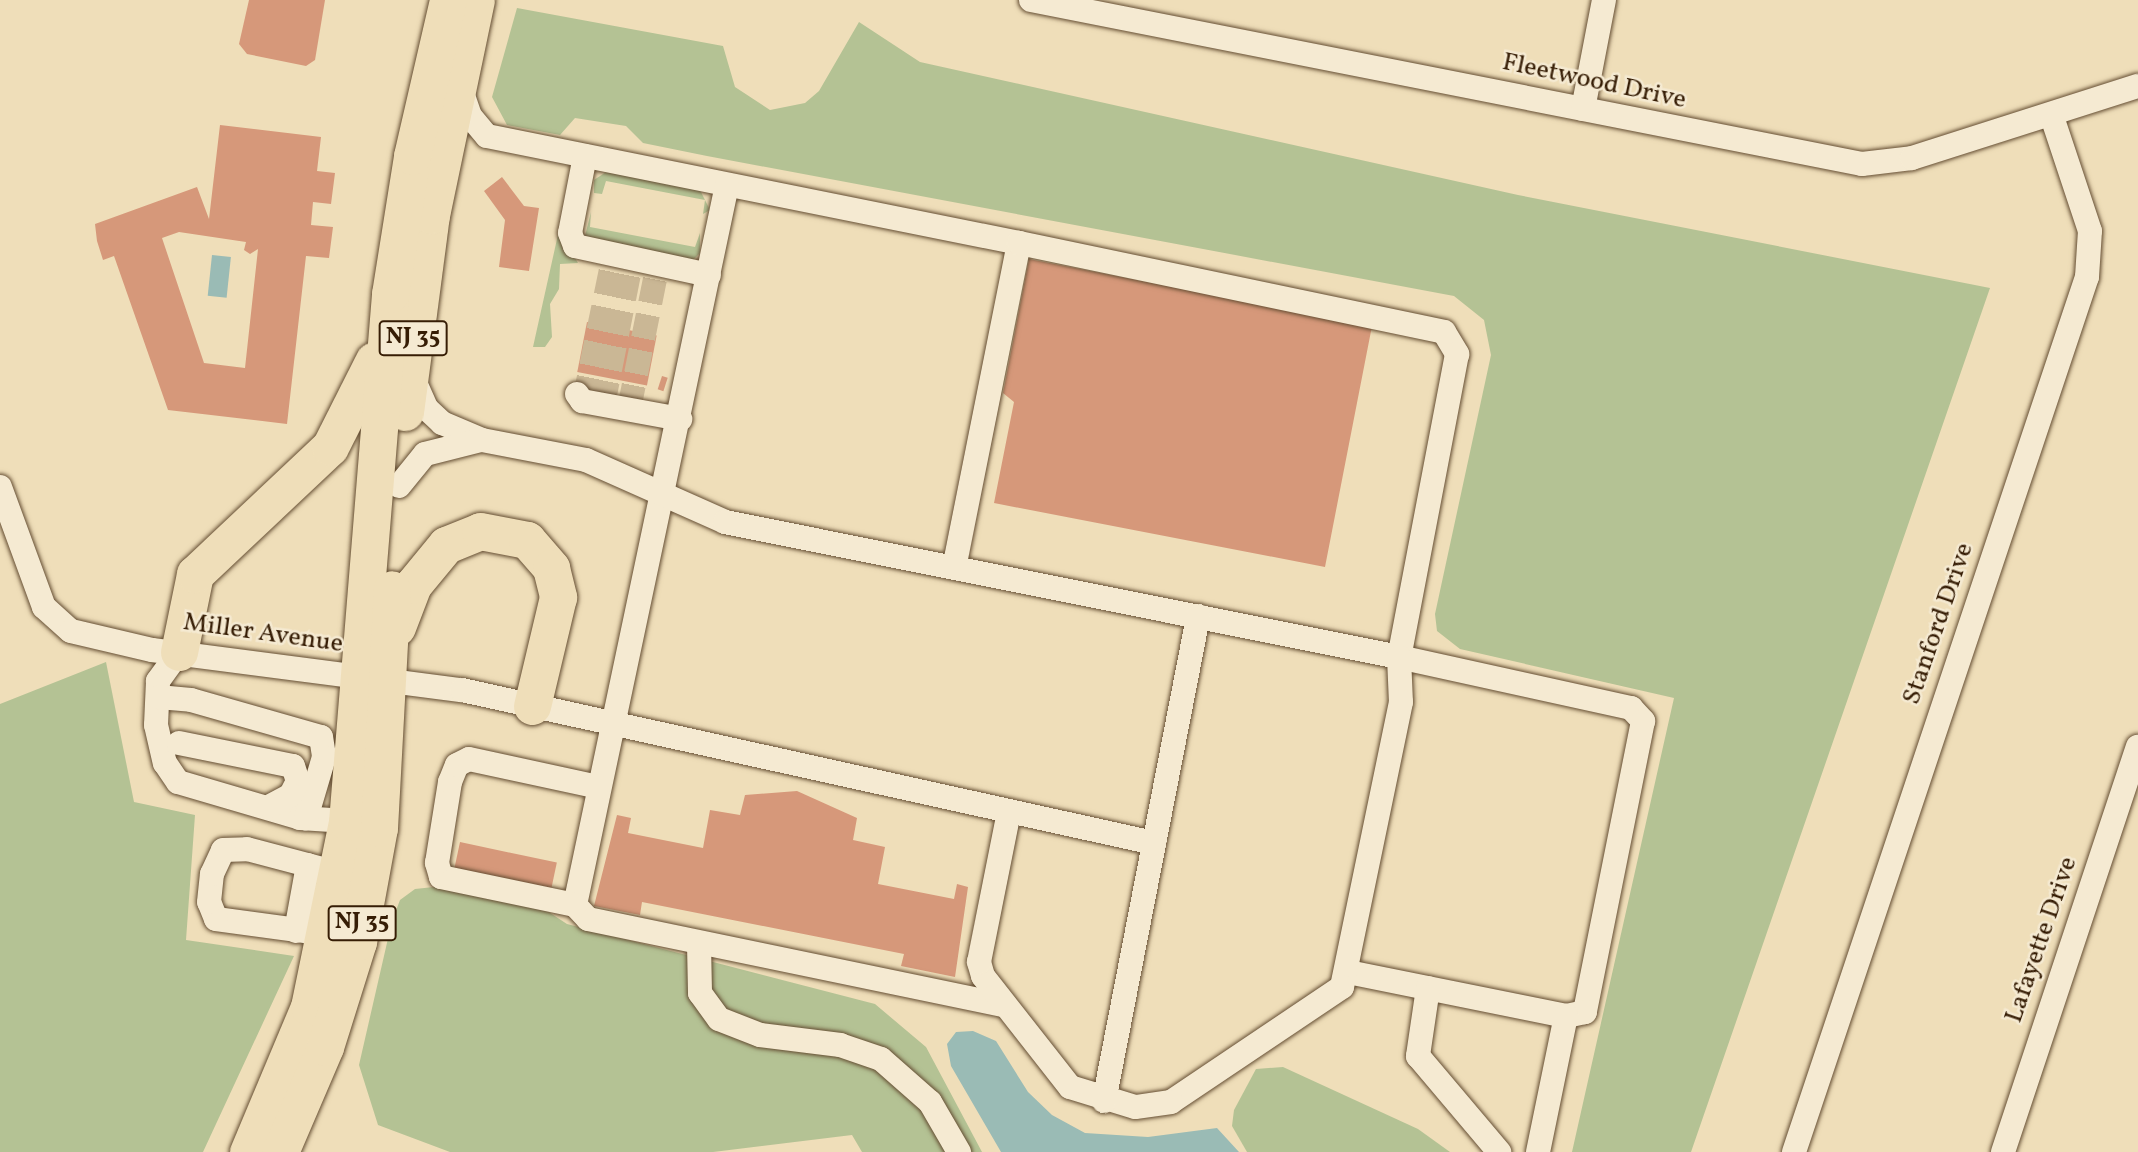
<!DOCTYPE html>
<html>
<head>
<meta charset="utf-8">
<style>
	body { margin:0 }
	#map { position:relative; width:2138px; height:1152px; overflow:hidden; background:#efdeb9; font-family:Vollkorn,serif }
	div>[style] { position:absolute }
	.green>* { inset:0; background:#b4c294 }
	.water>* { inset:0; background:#9abbb5; transform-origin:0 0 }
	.building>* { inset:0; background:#d6987a; transform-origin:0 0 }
	.minor-tunnel>* { height:24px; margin-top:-12px; transform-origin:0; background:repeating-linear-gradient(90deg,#cab795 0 24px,transparent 0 36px) }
	.roads { filter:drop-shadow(0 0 2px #644d32) drop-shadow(0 0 2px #644d32) }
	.minor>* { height:24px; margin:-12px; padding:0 12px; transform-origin:12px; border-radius:12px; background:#f5ead2 }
	.highway>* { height:37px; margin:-18.5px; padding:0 18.5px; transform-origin:18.5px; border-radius:18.5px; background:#efdeb9 }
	span { translate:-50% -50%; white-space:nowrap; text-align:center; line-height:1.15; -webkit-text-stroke:5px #f5ead2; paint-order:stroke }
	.shield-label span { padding:2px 5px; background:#f5ead2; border:2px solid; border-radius:5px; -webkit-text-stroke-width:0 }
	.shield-label { font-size:24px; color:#361d05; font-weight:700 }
	.street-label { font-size:26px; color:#361d05 }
</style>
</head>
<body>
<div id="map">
	<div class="green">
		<div style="clip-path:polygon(517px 8px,723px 46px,735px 87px,770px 110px,805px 103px,819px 91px,859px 22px,920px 62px,1518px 195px,1990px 288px,1691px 1152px,1572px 1152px,1674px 698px,1460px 649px,1437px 631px,1435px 614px,1491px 355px,1484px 320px,1454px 296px,707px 156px,643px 143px,626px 126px,575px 118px,560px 135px,507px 125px,492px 97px)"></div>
		<div style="clip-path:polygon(606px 172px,700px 190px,710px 210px,703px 214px,705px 200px,606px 181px,602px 194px,594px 193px,594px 180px)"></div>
		<div style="clip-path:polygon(591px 212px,590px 227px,695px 247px,700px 233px,700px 253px,693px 260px,585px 236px)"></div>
		<div style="clip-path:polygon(559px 230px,578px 263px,560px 264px,559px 289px,550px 304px,552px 337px,545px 347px,533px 347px)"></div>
		<div style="clip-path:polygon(106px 662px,134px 802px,195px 815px,186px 940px,294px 956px,203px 1152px,0 1152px,0 704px)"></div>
		<div style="clip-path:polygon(443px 886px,538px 905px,567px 924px,875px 1004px,926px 1047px,982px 1152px,862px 1152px,852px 1135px,713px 1152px,450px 1152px,378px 1125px,359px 1065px,392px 921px,400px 900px,415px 889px)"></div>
		<div style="clip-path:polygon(1283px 1067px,1418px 1129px,1450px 1152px,1247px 1152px,1232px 1126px,1234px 1110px,1256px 1069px)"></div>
	</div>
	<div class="water">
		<div style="left:212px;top:255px;width:19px;height:41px;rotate:6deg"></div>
		<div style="clip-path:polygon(973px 1031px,996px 1041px,1028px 1092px,1052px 1115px,1085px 1133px,1148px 1137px,1217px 1128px,1239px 1152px,1001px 1152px,951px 1066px,947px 1044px,956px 1032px)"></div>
	</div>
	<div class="building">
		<div style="clip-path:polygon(249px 0,325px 0,315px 60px,306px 66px,247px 54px,239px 44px)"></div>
		<div style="clip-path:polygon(evenodd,220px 125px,321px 137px,317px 171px,335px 173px,331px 204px,313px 202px,311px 225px,333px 227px,329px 258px,306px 256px,287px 424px,168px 410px,114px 256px,103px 260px,97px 241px,95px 224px,197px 187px,209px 219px,220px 125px,179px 232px,246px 242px,244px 250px,250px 254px,258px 249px,245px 368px,204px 363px,162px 238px,179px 232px)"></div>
		<div style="clip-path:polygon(502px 177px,524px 206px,539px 208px,529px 271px,499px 267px,505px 220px,484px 191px)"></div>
		<div style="clip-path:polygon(1029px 259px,1372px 326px,1325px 567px,994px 503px,1014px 402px,1003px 393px)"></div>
		<div style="left:587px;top:322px;width:71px;height:51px;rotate:11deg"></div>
		<div style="left:662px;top:376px;width:6px;height:14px;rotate:18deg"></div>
		<div style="clip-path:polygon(797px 791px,857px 818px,853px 840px,885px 847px,878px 884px,954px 899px,957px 884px,968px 887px,955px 977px,901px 966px,904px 954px,642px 902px,640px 915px,594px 906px,617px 815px,631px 818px,628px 833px,703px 848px,710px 810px,740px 815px,745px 795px)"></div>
		<div style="left:460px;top:842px;width:99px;height:32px;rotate:12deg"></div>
	</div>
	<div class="minor-tunnel">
		<div style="left:584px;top:401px;width:149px;rotate:-78.4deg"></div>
		<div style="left:603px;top:405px;width:149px;rotate:-78.8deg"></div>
		<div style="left:629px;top:409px;width:148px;rotate:-78.7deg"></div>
	</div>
	<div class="roads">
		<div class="minor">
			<div style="left:1031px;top:0;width:847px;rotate:11.16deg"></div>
			<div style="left:1862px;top:164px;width:50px;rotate:-6.8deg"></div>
			<div style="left:1912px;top:158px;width:237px;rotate:-17.7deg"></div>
			<div style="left:459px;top:84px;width:34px;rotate:71deg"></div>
			<div style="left:470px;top:116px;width:26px;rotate:50deg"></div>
			<div style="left:487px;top:136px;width:543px;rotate:11.37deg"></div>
			<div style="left:1019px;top:243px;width:331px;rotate:101.3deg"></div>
			<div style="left:1583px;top:109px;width:111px;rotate:-79.1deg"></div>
			<div style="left:585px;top:156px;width:78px;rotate:101deg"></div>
			<div style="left:570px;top:233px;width:14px;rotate:69deg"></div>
			<div style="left:575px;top:246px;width:137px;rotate:12.2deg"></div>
			<div style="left:727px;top:185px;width:736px;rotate:101.92deg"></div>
			<div style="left:575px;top:905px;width:19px;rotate:47deg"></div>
			<div style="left:588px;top:919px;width:426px;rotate:11.7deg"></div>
			<div style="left:1019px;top:243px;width:434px;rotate:11.8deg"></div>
			<div style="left:1444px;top:332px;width:26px;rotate:59deg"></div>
			<div style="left:1457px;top:354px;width:309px;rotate:100.8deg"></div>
			<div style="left:1399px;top:657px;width:238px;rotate:12.4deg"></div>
			<div style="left:1631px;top:708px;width:18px;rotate:47deg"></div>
			<div style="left:1643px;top:721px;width:297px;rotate:101.3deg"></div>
			<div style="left:1585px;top:1012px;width:19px;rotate:168deg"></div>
			<div style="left:1566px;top:1016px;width:223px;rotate:-168.6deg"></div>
			<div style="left:412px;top:376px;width:35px;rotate:66deg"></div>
			<div style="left:426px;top:408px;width:22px;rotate:43deg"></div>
			<div style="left:442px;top:423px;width:43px;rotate:23deg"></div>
			<div style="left:482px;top:440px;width:106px;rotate:10.9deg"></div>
			<div style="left:586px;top:460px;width:152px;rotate:24deg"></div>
			<div style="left:725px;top:522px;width:687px;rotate:11.33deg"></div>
			<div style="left:1399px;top:657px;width:45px;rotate:87.5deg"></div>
			<div style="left:1401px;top:702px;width:291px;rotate:101.7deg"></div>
			<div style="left:1342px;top:987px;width:206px;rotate:146.1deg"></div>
			<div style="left:1171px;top:1102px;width:36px;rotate:172deg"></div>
			<div style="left:1135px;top:1107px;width:68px;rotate:-162.9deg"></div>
			<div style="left:1070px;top:1087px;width:141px;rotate:-128.1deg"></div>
			<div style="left:983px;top:976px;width:15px;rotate:-106deg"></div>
			<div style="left:979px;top:962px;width:153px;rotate:-78.7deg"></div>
			<div style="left:577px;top:394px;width:9px;rotate:54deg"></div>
			<div style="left:582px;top:401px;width:100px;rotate:10.4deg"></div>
			<div style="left:399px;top:486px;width:41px;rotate:-50.9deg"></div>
			<div style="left:425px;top:454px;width:58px;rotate:-14deg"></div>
			<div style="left:0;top:487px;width:128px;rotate:69.9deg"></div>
			<div style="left:44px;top:607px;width:36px;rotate:42deg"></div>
			<div style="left:71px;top:631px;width:83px;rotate:13.2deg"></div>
			<div style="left:152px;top:650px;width:313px;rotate:7.4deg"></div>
			<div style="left:462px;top:690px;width:709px;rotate:12.47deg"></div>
			<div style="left:179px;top:652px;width:36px;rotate:126deg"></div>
			<div style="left:158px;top:681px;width:44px;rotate:92.6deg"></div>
			<div style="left:156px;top:725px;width:39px;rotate:77deg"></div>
			<div style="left:165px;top:763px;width:23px;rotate:56deg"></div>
			<div style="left:178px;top:782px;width:127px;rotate:16.4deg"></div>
			<div style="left:300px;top:818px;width:47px;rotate:3.7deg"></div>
			<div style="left:158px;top:697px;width:33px;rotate:5deg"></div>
			<div style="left:191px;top:700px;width:135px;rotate:15.9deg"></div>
			<div style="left:321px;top:737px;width:20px;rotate:81deg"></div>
			<div style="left:324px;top:757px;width:64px;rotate:106.4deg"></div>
			<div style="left:179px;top:743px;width:116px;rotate:11.4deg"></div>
			<div style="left:293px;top:766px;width:16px;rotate:72deg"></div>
			<div style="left:298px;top:781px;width:16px;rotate:117deg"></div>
			<div style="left:291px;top:795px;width:24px;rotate:152deg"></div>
			<div style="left:575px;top:905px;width:137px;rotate:-168.2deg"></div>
			<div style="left:441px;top:877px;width:15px;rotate:-106deg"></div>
			<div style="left:437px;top:863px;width:82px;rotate:-80.9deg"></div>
			<div style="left:450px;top:782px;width:18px;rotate:-68deg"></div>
			<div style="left:457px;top:765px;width:13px;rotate:-27deg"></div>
			<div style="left:469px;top:759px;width:132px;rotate:12.2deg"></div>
			<div style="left:296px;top:931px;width:67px;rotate:-79.7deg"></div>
			<div style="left:327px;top:934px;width:112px;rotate:-172.3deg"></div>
			<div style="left:216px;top:919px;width:18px;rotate:-112deg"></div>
			<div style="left:209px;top:902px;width:28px;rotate:-84deg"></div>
			<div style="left:212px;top:874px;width:26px;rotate:-65deg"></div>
			<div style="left:223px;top:850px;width:24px;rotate:-2deg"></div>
			<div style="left:247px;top:849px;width:94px;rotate:14.8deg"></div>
			<div style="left:699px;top:944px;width:49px;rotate:88.8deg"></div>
			<div style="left:700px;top:993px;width:32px;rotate:54deg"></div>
			<div style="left:719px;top:1019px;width:44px;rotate:21.3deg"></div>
			<div style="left:760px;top:1035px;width:81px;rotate:7.1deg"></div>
			<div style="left:840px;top:1045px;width:43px;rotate:18.9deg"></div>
			<div style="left:881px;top:1059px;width:65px;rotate:41.3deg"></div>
			<div style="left:930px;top:1102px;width:58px;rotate:59.9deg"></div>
			<div style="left:1428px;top:988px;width:69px;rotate:98.4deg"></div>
			<div style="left:1418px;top:1056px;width:126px;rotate:49.8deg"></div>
			<div style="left:1104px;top:1101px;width:494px;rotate:-79deg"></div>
			<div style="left:1538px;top:1152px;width:139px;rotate:-78.4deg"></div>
			<div style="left:1794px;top:1152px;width:923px;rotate:-71.49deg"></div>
			<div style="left:2087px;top:277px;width:46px;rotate:-86.3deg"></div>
			<div style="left:2090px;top:231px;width:123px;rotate:-108.4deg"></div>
			<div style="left:2003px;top:1152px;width:427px;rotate:-71.6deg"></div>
		</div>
		<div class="highway">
			<div style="left:405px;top:412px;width:199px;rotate:-82.5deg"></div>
			<div style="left:431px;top:215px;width:220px;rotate:-78.2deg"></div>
			<div style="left:397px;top:627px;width:45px;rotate:-69.1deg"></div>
			<div style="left:413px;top:585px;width:52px;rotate:-50.5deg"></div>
			<div style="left:446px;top:545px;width:37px;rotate:-22deg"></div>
			<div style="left:480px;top:531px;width:48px;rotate:10.8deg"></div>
			<div style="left:527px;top:540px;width:37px;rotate:49deg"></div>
			<div style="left:551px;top:568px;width:30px;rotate:76deg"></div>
			<div style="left:558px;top:597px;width:112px;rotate:103.4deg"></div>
			<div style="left:179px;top:652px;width:80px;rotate:-78.4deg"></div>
			<div style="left:195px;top:574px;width:185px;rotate:-43.3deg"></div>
			<div style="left:330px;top:447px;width:97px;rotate:-63.2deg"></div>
			<div style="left:248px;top:1152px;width:157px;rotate:-67.2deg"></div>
			<div style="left:309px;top:1007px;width:189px;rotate:-78.4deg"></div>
			<div style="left:347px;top:822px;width:530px;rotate:-85.34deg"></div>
			<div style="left:390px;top:294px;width:140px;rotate:-80.9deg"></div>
			<div style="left:412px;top:156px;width:160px;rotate:-77deg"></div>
			<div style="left:280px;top:1152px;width:114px;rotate:-66.8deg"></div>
			<div style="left:325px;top:1047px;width:110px;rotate:-72.6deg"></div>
			<div style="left:358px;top:942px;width:116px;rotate:-79.6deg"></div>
			<div style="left:379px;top:828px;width:239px;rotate:-86.9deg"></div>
		</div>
	</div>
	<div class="shield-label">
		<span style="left:413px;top:338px">NJ 35</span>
		<span style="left:362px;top:923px">NJ 35</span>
	</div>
	<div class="street-label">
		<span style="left:1594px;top:82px;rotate:12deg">Fleetwood Drive</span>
		<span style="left:1939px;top:624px;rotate:-71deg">Stanford Drive</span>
		<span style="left:263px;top:634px;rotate:8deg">Miller Avenue</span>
		<span style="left:2042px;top:940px;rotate:-71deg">Lafayette Drive</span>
	</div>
</div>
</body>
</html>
